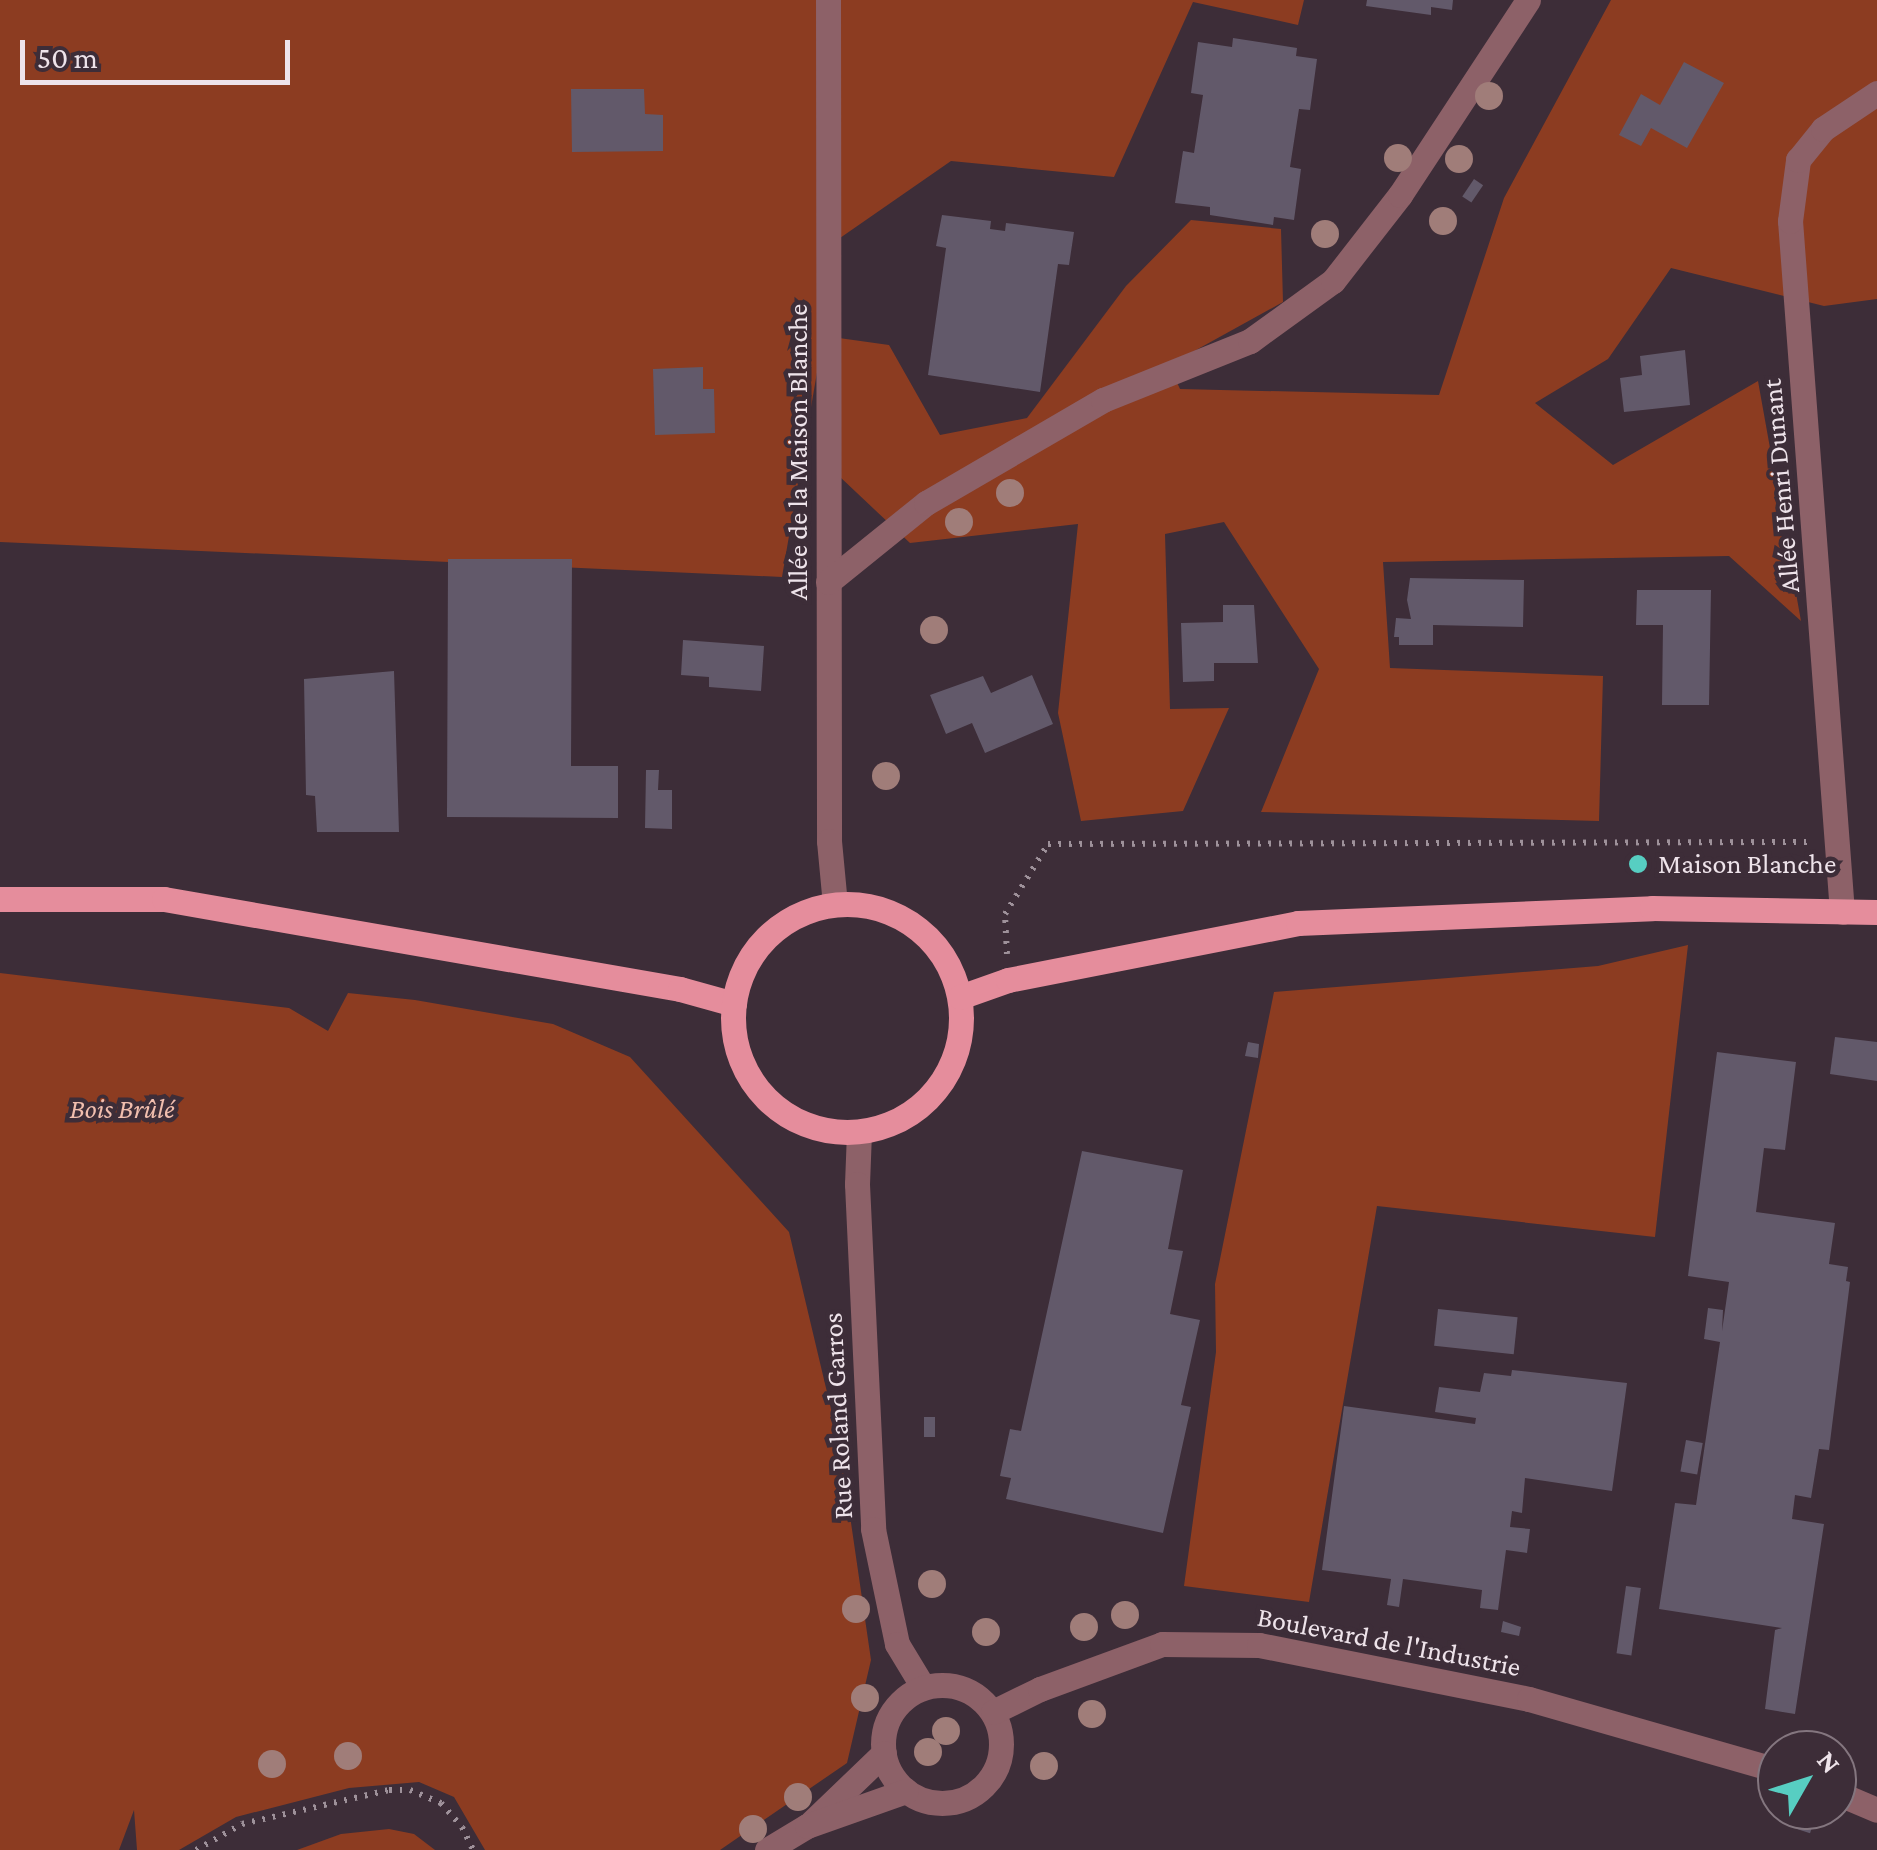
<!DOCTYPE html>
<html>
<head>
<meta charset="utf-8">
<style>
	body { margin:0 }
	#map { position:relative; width:1877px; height:1850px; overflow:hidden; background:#3d2d38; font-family:"Crimson Pro",serif }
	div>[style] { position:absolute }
	.green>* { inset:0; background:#8c3c21 }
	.building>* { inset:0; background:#62596a; transform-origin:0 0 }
	.path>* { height:6px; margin-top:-3px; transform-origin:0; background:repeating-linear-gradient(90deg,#9e919a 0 2.5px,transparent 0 10.5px) }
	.minor>* { height:25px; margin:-12.5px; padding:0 12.5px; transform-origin:12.5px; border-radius:12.5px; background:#8d6168 }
	.minor>.ring { margin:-12.5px; padding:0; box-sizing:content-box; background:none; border:25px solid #8d6168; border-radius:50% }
	.major>* { height:25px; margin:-12.5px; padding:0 12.5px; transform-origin:12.5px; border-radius:12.5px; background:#e58d9c }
	.major>.ring { margin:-12.5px; padding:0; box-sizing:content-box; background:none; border:25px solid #e58d9c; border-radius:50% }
	.trees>* { width:28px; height:28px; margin:-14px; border-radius:50%; background:#a07d79 }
	.dots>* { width:28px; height:28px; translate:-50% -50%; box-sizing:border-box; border:5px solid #3d2d38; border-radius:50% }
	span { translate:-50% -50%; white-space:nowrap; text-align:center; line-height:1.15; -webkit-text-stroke:9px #3d2d38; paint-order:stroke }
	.street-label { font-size:28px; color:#eee3ea }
	.poi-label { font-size:28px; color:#eee3ea }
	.left { translate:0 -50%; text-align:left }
	.park-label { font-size:28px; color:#f1beae; font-style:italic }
	.north { position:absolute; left:1757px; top:1730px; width:100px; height:100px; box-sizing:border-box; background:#3d2d38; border:2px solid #84767f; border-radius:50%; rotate:51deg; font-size:28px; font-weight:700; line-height:40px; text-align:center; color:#eee3ea }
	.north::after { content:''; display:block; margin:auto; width:35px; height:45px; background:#57cec2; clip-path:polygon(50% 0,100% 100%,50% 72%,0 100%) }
	.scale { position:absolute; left:20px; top:40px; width:270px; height:45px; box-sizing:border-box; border:5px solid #eee3ea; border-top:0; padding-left:12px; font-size:30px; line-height:35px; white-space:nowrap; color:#eee3ea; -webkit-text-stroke:8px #3d2d38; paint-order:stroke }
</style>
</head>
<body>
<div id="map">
	<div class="green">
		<div style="clip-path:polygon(0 0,1304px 0,1298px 25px,1193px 2px,1114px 177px,951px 161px,840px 238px,782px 577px,0 542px)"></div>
		<div style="clip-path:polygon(1611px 0,1877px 0,1877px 299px,1824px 306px,1671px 268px,1608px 359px,1535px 403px,1613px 465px,1758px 381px,1801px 621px,1729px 556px,1383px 562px,1390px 668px,1603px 676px,1599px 821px,1261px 812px,1319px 669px,1224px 522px,1165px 534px,1170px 709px,1229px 708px,1183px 811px,1081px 821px,1058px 713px,1078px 524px,910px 543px,839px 476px,839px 338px,889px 345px,940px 435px,1027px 418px,1126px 286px,1191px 220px,1281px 229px,1283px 302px,1169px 365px,1180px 389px,1439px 395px,1504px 198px)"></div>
		<div style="clip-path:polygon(1688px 945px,1655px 1237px,1377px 1206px,1309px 1602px,1184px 1586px,1216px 1352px,1215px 1284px,1274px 992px,1598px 966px)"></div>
		<div style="clip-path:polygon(0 973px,289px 1008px,328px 1031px,348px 993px,415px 1000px,553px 1024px,630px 1057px,789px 1232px,840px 1447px,871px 1660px,847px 1763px,720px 1850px,485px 1850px,454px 1797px,419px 1782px,349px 1788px,236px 1817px,179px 1850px,137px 1850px,134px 1810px,119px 1850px,0 1850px)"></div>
		<div style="clip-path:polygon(389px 1829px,414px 1834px,435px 1850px,297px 1850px,341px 1834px)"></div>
	</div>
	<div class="building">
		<div style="clip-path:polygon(1367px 0,1453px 0,1452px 10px,1431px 7px,1431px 15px,1366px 6px)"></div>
		<div style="clip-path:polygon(1233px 38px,1297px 48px,1296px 56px,1317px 59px,1310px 110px,1299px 109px,1290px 167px,1301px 169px,1294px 220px,1274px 217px,1273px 225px,1210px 215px,1210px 207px,1175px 203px,1183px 151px,1194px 153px,1203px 95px,1191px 93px,1198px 42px,1232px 47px)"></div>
		<div style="clip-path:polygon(1684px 62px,1724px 83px,1687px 148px,1651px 128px,1641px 146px,1619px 135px,1641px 94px,1660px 105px)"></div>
		<div style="clip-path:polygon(571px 89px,644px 89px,645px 114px,663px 115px,663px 151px,572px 152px)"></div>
		<div style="left:1474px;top:179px;width:11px;height:21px;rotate:34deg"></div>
		<div style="clip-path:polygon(942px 215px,991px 221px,990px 229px,1005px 231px,1006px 223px,1074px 232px,1069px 265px,1058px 264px,1040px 392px,928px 375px,946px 248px,936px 246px)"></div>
		<div style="clip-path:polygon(1685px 350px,1690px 405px,1624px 412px,1620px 378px,1642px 375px,1640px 356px)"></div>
		<div style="clip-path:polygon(703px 367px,703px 389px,714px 389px,715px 433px,655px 435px,653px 369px)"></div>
		<div style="clip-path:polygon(448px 559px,572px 559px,571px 766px,618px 766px,618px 818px,447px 817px)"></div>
		<div style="clip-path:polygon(1410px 578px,1524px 580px,1523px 627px,1433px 625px,1433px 645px,1399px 645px,1399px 637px,1394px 637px,1396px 618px,1411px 619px,1407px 600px)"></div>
		<div style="clip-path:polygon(1637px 590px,1711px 590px,1709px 705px,1662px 705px,1663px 625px,1636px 625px)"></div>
		<div style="clip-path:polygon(1223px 605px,1254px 605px,1258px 663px,1214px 663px,1214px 681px,1183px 682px,1181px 623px,1223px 622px)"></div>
		<div style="clip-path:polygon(683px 640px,764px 646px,761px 691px,709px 687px,709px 677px,681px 675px)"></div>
		<div style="clip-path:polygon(394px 671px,399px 832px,317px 832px,315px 796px,306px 795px,304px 679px)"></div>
		<div style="clip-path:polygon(1032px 675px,1053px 724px,985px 753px,972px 723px,946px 734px,930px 695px,983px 676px,991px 693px)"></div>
		<div style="clip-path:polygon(646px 770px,659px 770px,658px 790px,672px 790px,672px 829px,645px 828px)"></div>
		<div style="clip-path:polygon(1835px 1037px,1877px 1042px,1877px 1081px,1830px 1074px)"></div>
		<div style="clip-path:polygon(1248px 1042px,1259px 1044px,1258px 1058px,1245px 1056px)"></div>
		<div style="clip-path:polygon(1717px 1052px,1796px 1062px,1785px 1150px,1764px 1148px,1756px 1212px,1835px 1223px,1829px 1264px,1848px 1267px,1846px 1281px,1850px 1282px,1829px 1450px,1819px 1449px,1811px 1498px,1795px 1495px,1792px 1519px,1824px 1524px,1795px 1714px,1765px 1709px,1775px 1630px,1782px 1628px,1659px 1609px,1675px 1503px,1696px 1505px,1720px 1342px,1704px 1339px,1708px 1308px,1723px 1310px,1722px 1331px,1729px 1282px,1688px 1276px)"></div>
		<div style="clip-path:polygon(1082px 1151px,1183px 1170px,1168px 1249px,1183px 1251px,1170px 1314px,1200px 1320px,1181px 1405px,1191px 1407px,1163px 1533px,1006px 1499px,1011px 1478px,1000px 1476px,1010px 1429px,1021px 1431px)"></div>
		<div style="left:1438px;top:1309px;width:80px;height:37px;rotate:6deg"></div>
		<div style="clip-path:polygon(1512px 1370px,1627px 1383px,1612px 1491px,1525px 1478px,1522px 1513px,1512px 1511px,1510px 1527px,1530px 1529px,1527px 1553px,1506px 1550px,1498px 1610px,1480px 1608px,1482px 1590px,1403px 1579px,1399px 1607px,1387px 1605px,1391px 1579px,1322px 1570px,1344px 1406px,1475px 1424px,1476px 1418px,1435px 1412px,1439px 1387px,1480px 1392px,1484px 1373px,1511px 1376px)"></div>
		<div style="left:924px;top:1417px;width:11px;height:20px"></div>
		<div style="left:1686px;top:1440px;width:17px;height:32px;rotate:10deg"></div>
		<div style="left:1626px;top:1586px;width:15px;height:68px;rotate:8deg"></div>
		<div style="clip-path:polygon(1503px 1621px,1521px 1627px,1519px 1636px,1501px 1632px)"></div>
		<div style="left:1802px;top:1816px;width:13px;height:14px;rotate:18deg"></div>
	</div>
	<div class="path">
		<div style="left:1007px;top:954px;width:40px;rotate:-92.9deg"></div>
		<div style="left:1005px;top:914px;width:82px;rotate:-58.4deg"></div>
		<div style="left:1048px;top:844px;width:760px;rotate:-0.15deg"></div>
		<div style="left:196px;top:1850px;width:53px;rotate:-29.5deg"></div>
		<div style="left:242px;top:1824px;width:151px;rotate:-13deg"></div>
		<div style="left:389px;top:1790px;width:21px"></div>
		<div style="left:410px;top:1790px;width:34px;rotate:23deg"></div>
		<div style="left:441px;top:1803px;width:32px;rotate:49deg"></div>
		<div style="left:462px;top:1827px;width:25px;rotate:64deg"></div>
	</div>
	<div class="minor">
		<div style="left:828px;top:0;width:841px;rotate:89.93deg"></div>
		<div style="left:829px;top:841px;width:63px;rotate:84.6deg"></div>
		<div style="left:828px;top:582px;width:126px;rotate:-38.9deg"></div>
		<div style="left:926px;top:503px;width:205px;rotate:-30.2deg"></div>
		<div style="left:1103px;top:400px;width:158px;rotate:-21.9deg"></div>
		<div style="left:1250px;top:341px;width:102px;rotate:-35.9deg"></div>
		<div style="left:1333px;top:281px;width:109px;rotate:-52.1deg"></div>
		<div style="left:1400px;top:195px;width:233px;rotate:-56.7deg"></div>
		<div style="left:1842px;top:912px;width:693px;rotate:-94.3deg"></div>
		<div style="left:1790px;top:221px;width:62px;rotate:-82.5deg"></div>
		<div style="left:1798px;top:160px;width:40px;rotate:-51deg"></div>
		<div style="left:1823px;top:129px;width:65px;rotate:-33.7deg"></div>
		<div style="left:859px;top:1132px;width:52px;rotate:92.2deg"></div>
		<div style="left:857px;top:1184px;width:345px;rotate:87.3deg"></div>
		<div style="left:873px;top:1529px;width:117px;rotate:78.2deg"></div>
		<div style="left:897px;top:1644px;width:50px;rotate:58.8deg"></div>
		<div class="ring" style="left:883px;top:1685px;width:93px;height:93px"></div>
		<div style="left:993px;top:1712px;width:52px;rotate:-26.1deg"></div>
		<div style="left:1040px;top:1689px;width:130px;rotate:-20.2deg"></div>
		<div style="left:1162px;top:1644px;width:97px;rotate:0.6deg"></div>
		<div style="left:1259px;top:1645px;width:275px;rotate:11.3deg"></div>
		<div style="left:1529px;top:1699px;width:258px;rotate:16deg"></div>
		<div style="left:1837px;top:1793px;width:43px;rotate:23deg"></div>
		<div style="left:811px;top:1823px;width:101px;rotate:-43.8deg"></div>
		<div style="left:767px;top:1850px;width:47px;rotate:-31deg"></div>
		<div style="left:807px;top:1826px;width:105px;rotate:-19.5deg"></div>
	</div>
	<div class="major">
		<div style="left:0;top:899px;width:164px"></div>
		<div style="left:164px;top:899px;width:524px;rotate:9.89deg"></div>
		<div style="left:680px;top:989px;width:56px;rotate:15.5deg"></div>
		<div class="ring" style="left:733px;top:904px;width:203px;height:203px"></div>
		<div style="left:960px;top:997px;width:51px;rotate:-19.5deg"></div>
		<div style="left:1008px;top:980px;width:296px;rotate:-11.1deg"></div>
		<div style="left:1298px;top:923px;width:354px;rotate:-2.4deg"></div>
		<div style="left:1652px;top:908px;width:225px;rotate:1deg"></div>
	</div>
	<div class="trees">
		<div style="left:1489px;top:96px"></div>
		<div style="left:1398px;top:158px"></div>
		<div style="left:1459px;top:159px"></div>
		<div style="left:1443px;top:221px"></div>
		<div style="left:1325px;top:234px"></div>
		<div style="left:1010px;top:493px"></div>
		<div style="left:959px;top:522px"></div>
		<div style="left:934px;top:630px"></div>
		<div style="left:886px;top:776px"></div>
		<div style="left:932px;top:1584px"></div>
		<div style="left:856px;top:1609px"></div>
		<div style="left:1125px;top:1615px"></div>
		<div style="left:1084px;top:1627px"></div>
		<div style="left:986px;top:1632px"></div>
		<div style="left:865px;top:1698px"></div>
		<div style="left:1092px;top:1714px"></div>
		<div style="left:946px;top:1731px"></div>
		<div style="left:928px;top:1752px"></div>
		<div style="left:348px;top:1756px"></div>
		<div style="left:272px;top:1764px"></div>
		<div style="left:1044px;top:1766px"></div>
		<div style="left:798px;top:1797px"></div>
		<div style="left:753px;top:1829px"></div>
	</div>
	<div class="dots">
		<div style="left:1638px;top:864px;background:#57cec2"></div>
	</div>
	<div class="street-label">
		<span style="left:798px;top:452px;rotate:-90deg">Allée de la Maison Blanche</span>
		<span style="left:1781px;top:486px;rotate:-95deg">Allée Henri Dunant</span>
		<span style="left:838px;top:1416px;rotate:-93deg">Rue Roland Garros</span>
		<span style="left:1389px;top:1642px;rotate:11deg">Boulevard de l'Industrie</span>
	</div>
	<div class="poi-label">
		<span class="left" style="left:1658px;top:864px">Maison Blanche</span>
	</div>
	<div class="park-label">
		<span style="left:122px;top:1109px">Bois Brûlé</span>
	</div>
	<div class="north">N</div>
	<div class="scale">50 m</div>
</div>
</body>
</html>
